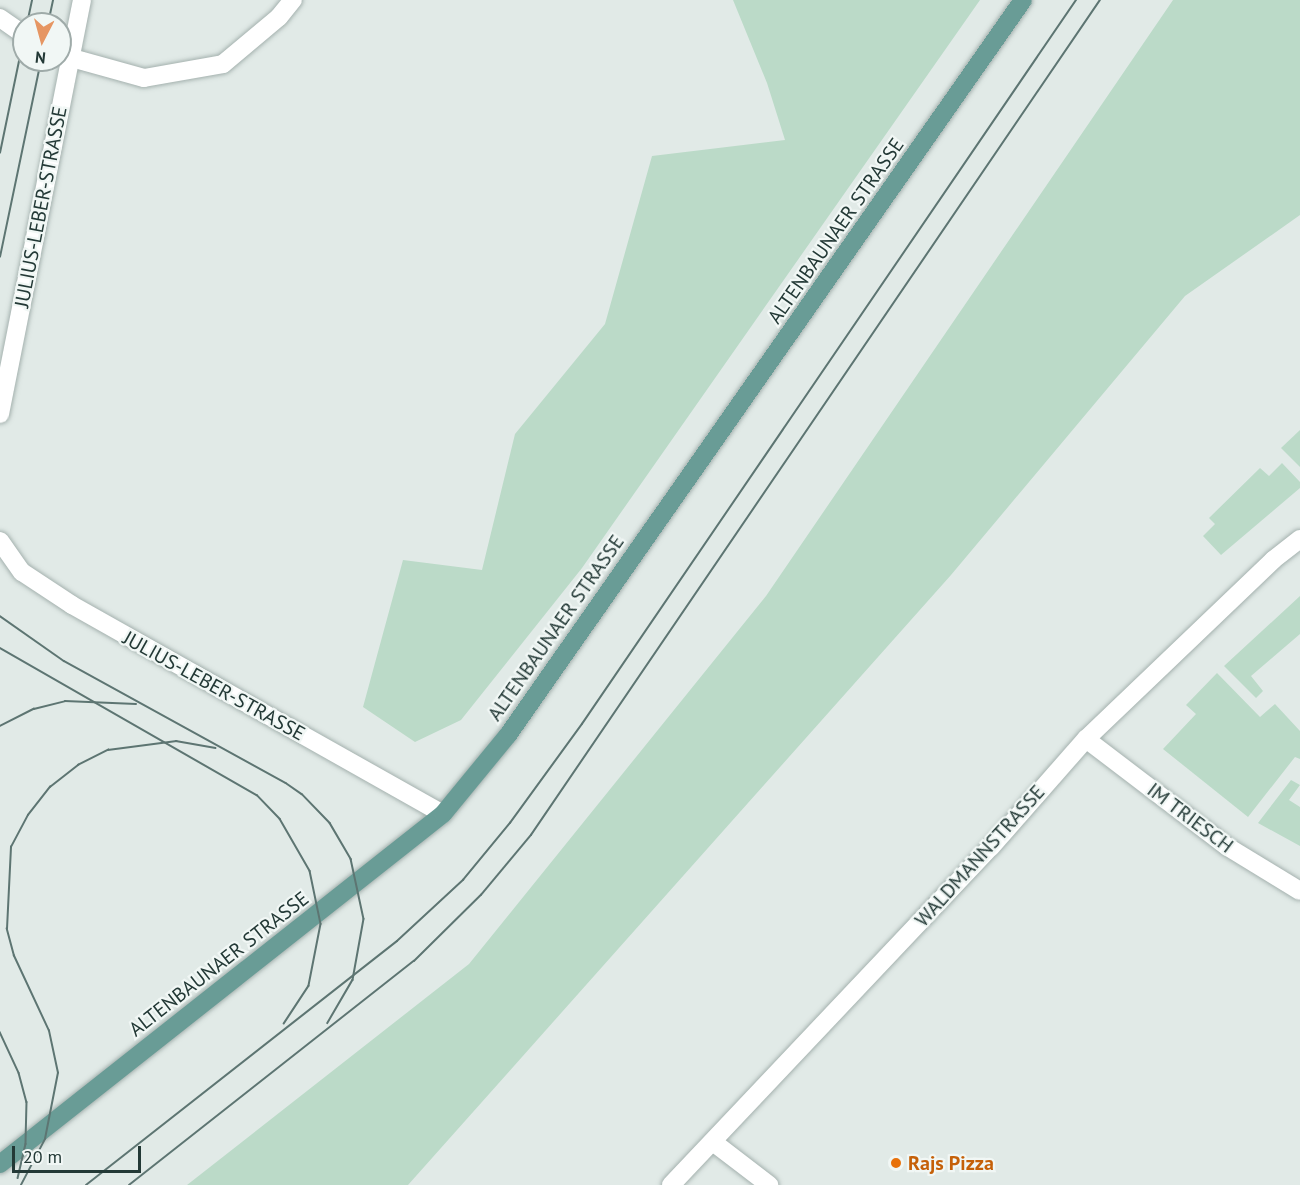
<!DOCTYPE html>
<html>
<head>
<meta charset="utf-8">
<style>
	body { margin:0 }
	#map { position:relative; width:1300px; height:1185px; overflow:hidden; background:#e1eae7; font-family:"PT Sans",sans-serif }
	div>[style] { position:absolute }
	.green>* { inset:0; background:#bbdac8 }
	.roads { filter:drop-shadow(0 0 2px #a4b1ae) drop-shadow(0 0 2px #a4b1ae) }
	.minor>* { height:18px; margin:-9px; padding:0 9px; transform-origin:9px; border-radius:9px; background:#fff }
	.major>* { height:18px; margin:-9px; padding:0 9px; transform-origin:9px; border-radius:9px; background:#699c96 }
	.tram>* { height:1.5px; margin:-0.75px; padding:0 0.75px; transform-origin:0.75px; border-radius:0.75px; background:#5d7572 }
	.dots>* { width:16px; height:16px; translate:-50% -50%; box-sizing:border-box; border:3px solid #f1f7f5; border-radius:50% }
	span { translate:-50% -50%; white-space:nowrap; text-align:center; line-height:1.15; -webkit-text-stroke:4.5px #f1f7f5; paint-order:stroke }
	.street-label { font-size:20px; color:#233936 }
	.food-label { font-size:20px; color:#c56008; font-weight:700 }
	.left { translate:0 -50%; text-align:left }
	.north { position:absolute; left:12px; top:12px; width:60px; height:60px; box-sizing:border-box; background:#f1f7f5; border:2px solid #9faba9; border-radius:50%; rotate:186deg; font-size:16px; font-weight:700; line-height:24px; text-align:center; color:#233936 }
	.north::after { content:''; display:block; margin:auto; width:21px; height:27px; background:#e69663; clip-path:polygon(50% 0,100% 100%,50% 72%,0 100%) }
	.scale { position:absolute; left:12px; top:1146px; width:129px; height:27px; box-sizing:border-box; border:3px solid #233936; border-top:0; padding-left:8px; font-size:18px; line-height:21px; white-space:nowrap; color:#233936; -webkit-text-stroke:4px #f1f7f5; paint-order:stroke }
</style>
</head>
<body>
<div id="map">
	<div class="green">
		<div style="clip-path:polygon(733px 0,980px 0,582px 568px,461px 720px,415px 742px,363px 707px,403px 560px,482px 570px,515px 434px,605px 324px,652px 156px,785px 140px,767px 83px)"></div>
		<div style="clip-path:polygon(1173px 0,1300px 0,1300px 215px,1185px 296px,951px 575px,408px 1185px,187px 1185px,469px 964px,766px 596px)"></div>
		<div style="clip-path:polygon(1300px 430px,1300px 467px,1281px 448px)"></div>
		<div style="clip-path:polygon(1282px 463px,1300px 482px,1300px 488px,1221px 555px,1203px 536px,1215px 524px,1209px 518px,1260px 468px,1269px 476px)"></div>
		<div style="clip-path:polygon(1300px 596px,1300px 634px,1251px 676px,1263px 691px,1256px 698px,1224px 666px)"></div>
		<div style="clip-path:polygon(1217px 673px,1260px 717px,1275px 704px,1300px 731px,1300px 759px,1295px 757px,1248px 817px,1163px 749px,1196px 714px,1186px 705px)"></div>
		<div style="clip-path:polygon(1291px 780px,1300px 785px,1289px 800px,1300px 807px,1300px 846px,1258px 823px)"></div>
	</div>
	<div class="roads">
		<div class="minor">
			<div style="left:0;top:18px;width:29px;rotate:35deg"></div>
			<div style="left:61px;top:55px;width:86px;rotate:15.5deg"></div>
			<div style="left:144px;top:78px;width:80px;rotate:-10deg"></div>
			<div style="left:223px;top:64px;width:73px;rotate:-40deg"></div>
			<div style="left:279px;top:17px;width:22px;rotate:-51deg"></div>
			<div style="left:0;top:414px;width:422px;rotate:-78.8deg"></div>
			<div style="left:0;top:541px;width:38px;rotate:55deg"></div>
			<div style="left:22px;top:572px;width:60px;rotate:33.4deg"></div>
			<div style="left:72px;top:605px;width:426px;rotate:29.4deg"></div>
			<div style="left:1086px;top:739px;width:178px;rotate:37.3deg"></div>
			<div style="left:1228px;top:847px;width:84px;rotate:31.4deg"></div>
			<div style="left:713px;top:1142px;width:71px;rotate:37.5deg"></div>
			<div style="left:671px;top:1185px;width:465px;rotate:-46.6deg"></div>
			<div style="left:991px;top:847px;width:144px;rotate:-48.7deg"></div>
			<div style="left:1086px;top:739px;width:259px;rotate:-43.7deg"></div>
			<div style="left:1273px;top:560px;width:34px;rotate:-38deg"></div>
		</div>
		<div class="major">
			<div style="left:0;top:1164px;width:565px;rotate:-38.31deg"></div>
			<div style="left:443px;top:814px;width:102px;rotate:-50.6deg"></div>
			<div style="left:508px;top:735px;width:897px;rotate:-54.98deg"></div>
		</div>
	</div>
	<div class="tram">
		<div style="left:27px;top:24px;width:25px;rotate:-78deg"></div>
		<div style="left:48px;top:24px;width:25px;rotate:-78deg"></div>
		<div style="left:0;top:153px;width:118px;rotate:-78.3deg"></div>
		<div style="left:0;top:257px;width:201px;rotate:-78.2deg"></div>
		<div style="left:0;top:616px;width:78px;rotate:35.1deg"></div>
		<div style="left:64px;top:661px;width:253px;rotate:28.8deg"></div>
		<div style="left:286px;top:783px;width:19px;rotate:35deg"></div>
		<div style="left:302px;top:794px;width:40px;rotate:46deg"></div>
		<div style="left:330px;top:823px;width:42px;rotate:59.7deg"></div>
		<div style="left:351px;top:859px;width:61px;rotate:77.8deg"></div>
		<div style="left:364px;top:919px;width:62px;rotate:100.2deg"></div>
		<div style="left:353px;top:980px;width:50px;rotate:120.2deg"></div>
		<div style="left:0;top:648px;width:296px;rotate:29.8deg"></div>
		<div style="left:257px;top:795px;width:33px;rotate:46deg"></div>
		<div style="left:280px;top:819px;width:60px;rotate:60deg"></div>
		<div style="left:310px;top:871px;width:54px;rotate:78.3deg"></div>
		<div style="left:321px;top:924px;width:63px;rotate:101deg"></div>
		<div style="left:309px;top:986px;width:45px;rotate:123.3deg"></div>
		<div style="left:0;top:726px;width:38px;rotate:-27deg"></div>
		<div style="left:34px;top:709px;width:32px;rotate:-14deg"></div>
		<div style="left:65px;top:701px;width:71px;rotate:2.4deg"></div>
		<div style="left:0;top:1032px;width:45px;rotate:65.1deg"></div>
		<div style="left:19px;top:1073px;width:30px;rotate:75deg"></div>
		<div style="left:27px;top:1102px;width:42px;rotate:91.4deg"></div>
		<div style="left:26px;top:1144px;width:35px;rotate:103deg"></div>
		<div style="left:21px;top:1185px;width:52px;rotate:-62.4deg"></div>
		<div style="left:45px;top:1139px;width:67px;rotate:-78.9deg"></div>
		<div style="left:58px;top:1073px;width:43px;rotate:-102.1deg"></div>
		<div style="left:49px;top:1031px;width:83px;rotate:-115deg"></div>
		<div style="left:14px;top:956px;width:28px;rotate:-105deg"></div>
		<div style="left:7px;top:929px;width:82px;rotate:-87.2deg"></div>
		<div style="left:11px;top:847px;width:36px;rotate:-62deg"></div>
		<div style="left:28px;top:815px;width:36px;rotate:-52deg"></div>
		<div style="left:50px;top:787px;width:36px;rotate:-38deg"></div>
		<div style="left:78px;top:765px;width:34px;rotate:-27deg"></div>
		<div style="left:108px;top:750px;width:69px;rotate:-7.5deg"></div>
		<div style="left:176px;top:741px;width:40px;rotate:10deg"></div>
		<div style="left:86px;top:1185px;width:395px;rotate:-38.1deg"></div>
		<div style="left:397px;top:941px;width:90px;rotate:-42.7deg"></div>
		<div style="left:463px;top:880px;width:74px;rotate:-50.5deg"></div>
		<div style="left:510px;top:823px;width:122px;rotate:-54deg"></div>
		<div style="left:582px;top:724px;width:876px;rotate:-55.69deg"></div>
		<div style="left:129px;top:1185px;width:362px;rotate:-38.2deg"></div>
		<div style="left:414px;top:961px;width:94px;rotate:-44.6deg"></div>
		<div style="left:481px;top:895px;width:78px;rotate:-50.2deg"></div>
		<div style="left:531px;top:835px;width:1010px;rotate:-55.73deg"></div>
	</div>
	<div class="dots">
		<div style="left:896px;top:1163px;background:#e8710a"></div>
	</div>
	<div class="street-label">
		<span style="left:41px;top:207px;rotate:-79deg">JULIUS-LEBER-STRASSE</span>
		<span style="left:836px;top:231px;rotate:-55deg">ALTENBAUNAER STRASSE</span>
		<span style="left:556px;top:628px;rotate:-55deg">ALTENBAUNAER STRASSE</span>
		<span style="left:214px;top:686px;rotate:29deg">JULIUS-LEBER-STRASSE</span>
		<span style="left:1190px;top:818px;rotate:37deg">IM TRIESCH</span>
		<span style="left:980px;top:856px;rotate:-48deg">WALDMANNSTRASSE</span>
		<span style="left:219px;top:964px;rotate:-38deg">ALTENBAUNAER STRASSE</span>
	</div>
	<div class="food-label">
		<span class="left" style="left:908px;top:1163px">Rajs Pizza</span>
	</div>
	<div class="north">N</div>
	<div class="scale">20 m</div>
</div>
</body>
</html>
